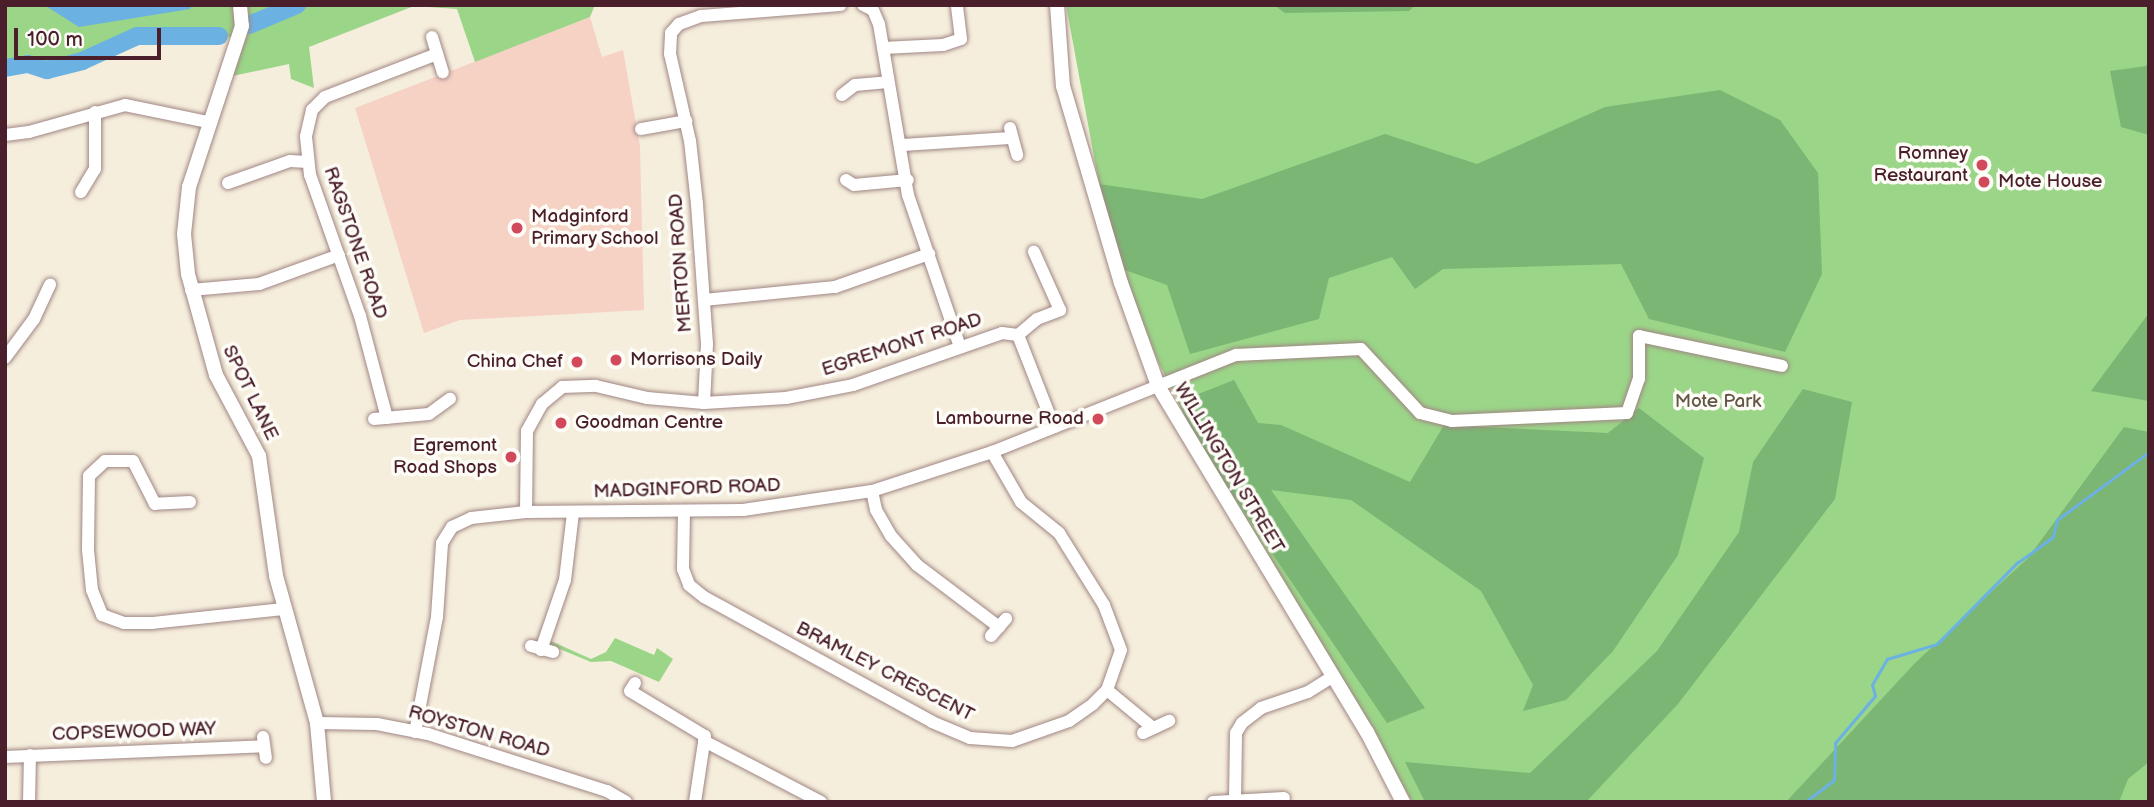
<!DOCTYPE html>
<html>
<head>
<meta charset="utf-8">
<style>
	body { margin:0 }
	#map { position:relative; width:2154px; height:807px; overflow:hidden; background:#f6eedc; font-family:"Balsamiq Sans",sans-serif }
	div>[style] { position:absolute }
	.built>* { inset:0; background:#f6d2c5 }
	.green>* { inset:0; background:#9bd588 }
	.forest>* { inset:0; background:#7cb674 }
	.water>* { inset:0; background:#6bb2e2 }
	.stream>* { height:2.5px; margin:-1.25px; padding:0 1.25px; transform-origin:1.25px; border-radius:1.25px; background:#6bb2e2 }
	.river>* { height:18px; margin:-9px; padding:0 9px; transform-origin:9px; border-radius:9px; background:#6bb2e2 }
	.roads { filter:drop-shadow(0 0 2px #a08684) drop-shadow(0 0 2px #a08684) }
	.minor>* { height:12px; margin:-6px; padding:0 6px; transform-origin:6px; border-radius:6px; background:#fff }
	.tertiary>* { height:14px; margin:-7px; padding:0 7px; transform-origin:7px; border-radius:7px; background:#fff }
	.dots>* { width:19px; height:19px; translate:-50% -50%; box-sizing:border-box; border:4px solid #fdfcf7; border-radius:50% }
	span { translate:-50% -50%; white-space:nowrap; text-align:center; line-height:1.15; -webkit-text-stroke:7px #fdfcf7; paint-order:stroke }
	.poi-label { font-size:19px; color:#4a1f2b }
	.right { translate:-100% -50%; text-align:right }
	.left { translate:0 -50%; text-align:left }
	.street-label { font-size:19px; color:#4a1f2b }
	.park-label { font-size:19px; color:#625647 }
	.frame { position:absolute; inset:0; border:7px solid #4a1f2b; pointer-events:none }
	.scale { position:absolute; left:14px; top:28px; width:147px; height:32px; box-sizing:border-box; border:4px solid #4a1f2b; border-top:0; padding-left:9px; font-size:21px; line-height:24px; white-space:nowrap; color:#4a1f2b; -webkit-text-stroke:5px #fdfcf7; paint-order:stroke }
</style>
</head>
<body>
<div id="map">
	<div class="built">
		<div style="clip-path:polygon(590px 17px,602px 57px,623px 50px,640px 146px,644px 310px,460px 320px,424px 333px,355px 108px)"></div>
	</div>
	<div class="green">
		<div style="clip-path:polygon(5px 5px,233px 5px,238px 20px,242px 9px,250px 5px,595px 5px,590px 17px,475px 62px,457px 9px,414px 6px,309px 47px,314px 88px,291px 79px,289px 64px,223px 78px,233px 37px,149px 39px,51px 75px,30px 67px,5px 73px)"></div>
		<div style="clip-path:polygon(1066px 5px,2149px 5px,2149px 802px,1412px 802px,1203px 450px,1158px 362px,1122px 269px,1099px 184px)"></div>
		<div style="clip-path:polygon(615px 638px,654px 655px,657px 648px,673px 659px,659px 682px,611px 661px,591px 662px,550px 645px,551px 641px,591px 659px,606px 652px)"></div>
	</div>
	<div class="forest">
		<div style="clip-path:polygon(1274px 5px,1415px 5px,1409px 11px,1285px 13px)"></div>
		<div style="clip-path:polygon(2149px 60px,2149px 135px,2121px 127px,2110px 71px,2146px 66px)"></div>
		<div style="clip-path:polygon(1720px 90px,1780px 120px,1818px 173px,1822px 274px,1785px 352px,1649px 319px,1621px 264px,1443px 269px,1415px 289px,1392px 257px,1329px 278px,1319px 319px,1190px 354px,1167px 285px,1122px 269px,1099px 184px,1202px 199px,1385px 134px,1477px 164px,1605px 107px)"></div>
		<div style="clip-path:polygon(2149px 313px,2149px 401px,2091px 391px)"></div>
		<div style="clip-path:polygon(1234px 380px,1258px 423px,1281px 425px,1410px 482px,1444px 425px,1608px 433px,1639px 408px,1704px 458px,1678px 555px,1613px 651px,1566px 700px,1523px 711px,1533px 685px,1481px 591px,1351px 500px,1271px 490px,1425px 708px,1387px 723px,1198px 444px,1178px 402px)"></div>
		<div style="clip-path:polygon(1803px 389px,1852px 402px,1835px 499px,1678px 704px,1586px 802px,1425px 802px,1405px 762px,1530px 773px,1657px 651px,1739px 532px,1753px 462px)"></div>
		<div style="clip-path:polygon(2124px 427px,2149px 432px,2149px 762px,2128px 779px,2119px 802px,1786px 802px,1915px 663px,2028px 558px)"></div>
	</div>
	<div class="water">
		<div style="clip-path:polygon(44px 5px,192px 5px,190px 9px,79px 27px)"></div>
	</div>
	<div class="stream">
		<div style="left:1805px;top:802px;width:36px;rotate:-37deg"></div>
		<div style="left:1834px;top:780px;width:37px;rotate:-88deg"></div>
		<div style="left:1835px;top:743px;width:62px;rotate:-49.6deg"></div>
		<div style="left:1875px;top:696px;width:11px;rotate:-105deg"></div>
		<div style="left:1872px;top:685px;width:30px;rotate:-60deg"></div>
		<div style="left:1887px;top:659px;width:52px;rotate:-16.7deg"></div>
		<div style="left:1937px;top:644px;width:114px;rotate:-45.4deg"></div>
		<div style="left:2017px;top:563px;width:44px;rotate:-35.8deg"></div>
		<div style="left:2053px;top:537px;width:17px;rotate:-77deg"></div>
		<div style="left:2057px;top:520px;width:114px;rotate:-36.5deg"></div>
	</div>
	<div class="river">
		<div style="left:249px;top:25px;width:52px;rotate:-22.6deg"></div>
		<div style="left:5px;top:68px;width:23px;rotate:-10deg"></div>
		<div style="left:28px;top:64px;width:20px;rotate:18deg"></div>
		<div style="left:47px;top:70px;width:36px;rotate:-14deg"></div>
		<div style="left:82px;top:61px;width:60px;rotate:-24.4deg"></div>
		<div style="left:137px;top:36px;width:82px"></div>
	</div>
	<div class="roads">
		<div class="minor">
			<div style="left:863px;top:5px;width:11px;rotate:27deg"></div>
			<div style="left:873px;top:10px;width:15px;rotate:67deg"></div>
			<div style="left:879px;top:24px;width:173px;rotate:80.4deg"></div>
			<div style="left:908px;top:195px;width:161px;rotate:71.1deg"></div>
			<div style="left:432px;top:37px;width:37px;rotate:73deg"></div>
			<div style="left:883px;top:48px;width:60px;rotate:-2.9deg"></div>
			<div style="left:943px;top:45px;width:19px;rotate:-18deg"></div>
			<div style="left:961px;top:39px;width:34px;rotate:-97deg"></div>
			<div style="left:842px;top:95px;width:16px;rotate:-38deg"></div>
			<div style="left:855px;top:85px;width:33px;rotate:-5deg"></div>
			<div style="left:1010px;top:128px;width:28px;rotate:75deg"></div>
			<div style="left:641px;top:129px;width:46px;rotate:-10.1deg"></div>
			<div style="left:5px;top:135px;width:24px;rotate:-7deg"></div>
			<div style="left:29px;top:132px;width:100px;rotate:-15.7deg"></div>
			<div style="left:125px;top:105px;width:85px;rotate:11.6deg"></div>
			<div style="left:903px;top:145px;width:107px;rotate:-3.7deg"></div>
			<div style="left:846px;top:180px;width:9px;rotate:32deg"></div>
			<div style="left:854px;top:185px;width:54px;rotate:-5.3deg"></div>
			<div style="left:228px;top:183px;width:66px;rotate:-19.5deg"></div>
			<div style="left:290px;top:161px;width:18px;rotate:3deg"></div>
			<div style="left:81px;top:192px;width:27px;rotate:-59deg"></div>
			<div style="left:95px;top:169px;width:57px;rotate:-90deg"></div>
			<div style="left:191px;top:290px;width:68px;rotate:-5deg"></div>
			<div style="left:259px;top:284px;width:85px;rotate:-19.9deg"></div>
			<div style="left:704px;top:300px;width:132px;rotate:-5.7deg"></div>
			<div style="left:835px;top:287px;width:100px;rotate:-19.3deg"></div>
			<div style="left:1018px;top:335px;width:25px;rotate:-40deg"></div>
			<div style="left:1037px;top:319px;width:25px;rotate:-21deg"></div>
			<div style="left:1060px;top:310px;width:64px;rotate:-114.1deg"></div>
			<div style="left:1018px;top:335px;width:99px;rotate:68.6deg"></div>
			<div style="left:5px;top:358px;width:49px;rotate:-53.4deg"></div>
			<div style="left:34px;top:319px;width:38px;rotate:-65deg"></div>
			<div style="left:704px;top:403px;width:59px;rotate:-87.1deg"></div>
			<div style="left:707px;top:344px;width:140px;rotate:-94.1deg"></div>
			<div style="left:697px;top:204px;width:63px;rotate:-96.3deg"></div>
			<div style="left:690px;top:141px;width:89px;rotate:-102.9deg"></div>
			<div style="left:670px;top:54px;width:21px;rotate:-87deg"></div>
			<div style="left:671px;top:33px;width:12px;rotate:-48deg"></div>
			<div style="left:679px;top:24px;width:23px;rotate:-20deg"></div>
			<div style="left:701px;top:16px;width:140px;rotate:-4.5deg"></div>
			<div style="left:387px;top:418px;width:106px;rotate:-104.8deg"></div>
			<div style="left:360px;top:316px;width:150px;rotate:-109.5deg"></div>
			<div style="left:310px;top:175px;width:39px;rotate:-96deg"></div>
			<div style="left:306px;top:136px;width:27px;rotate:-77deg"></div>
			<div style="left:312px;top:110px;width:18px;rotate:-45deg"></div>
			<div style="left:325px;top:97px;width:120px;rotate:-21deg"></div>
			<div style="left:374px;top:419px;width:55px;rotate:-5.2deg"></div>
			<div style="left:429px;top:414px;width:26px;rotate:-36deg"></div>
			<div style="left:872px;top:491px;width:19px;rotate:78deg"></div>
			<div style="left:876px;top:510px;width:30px;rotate:60deg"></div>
			<div style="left:891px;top:536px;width:39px;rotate:48deg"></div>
			<div style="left:917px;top:565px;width:103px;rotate:37.1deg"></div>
			<div style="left:190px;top:502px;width:35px;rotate:177deg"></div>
			<div style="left:155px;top:504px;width:48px;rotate:-117.1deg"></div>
			<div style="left:133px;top:461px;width:28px;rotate:180deg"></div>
			<div style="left:105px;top:461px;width:22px;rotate:137deg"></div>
			<div style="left:89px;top:476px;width:74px;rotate:90.8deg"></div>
			<div style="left:88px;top:550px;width:40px;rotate:84.3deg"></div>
			<div style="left:92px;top:590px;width:27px;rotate:68deg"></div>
			<div style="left:102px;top:615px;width:23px;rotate:20deg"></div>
			<div style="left:124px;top:623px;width:28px"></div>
			<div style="left:152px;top:623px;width:133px;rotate:-6.1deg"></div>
			<div style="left:684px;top:511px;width:58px;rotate:91deg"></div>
			<div style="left:683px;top:569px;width:17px;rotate:69deg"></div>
			<div style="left:689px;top:585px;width:19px;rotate:39deg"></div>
			<div style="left:704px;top:597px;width:260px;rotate:28.7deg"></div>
			<div style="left:932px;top:722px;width:41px;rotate:22.8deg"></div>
			<div style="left:970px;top:738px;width:42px;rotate:4.1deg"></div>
			<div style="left:1012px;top:741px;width:60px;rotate:-19.3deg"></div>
			<div style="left:1069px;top:721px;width:29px;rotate:-35deg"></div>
			<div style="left:1093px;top:704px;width:20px;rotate:-45deg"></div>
			<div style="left:1107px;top:690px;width:42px;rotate:-70.7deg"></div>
			<div style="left:1121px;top:650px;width:48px;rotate:-110.7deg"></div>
			<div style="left:1104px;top:605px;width:85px;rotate:-122deg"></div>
			<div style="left:1059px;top:533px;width:49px;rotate:-140.8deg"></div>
			<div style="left:1021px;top:502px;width:58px;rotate:-120.1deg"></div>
			<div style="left:526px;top:512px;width:81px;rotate:-89.3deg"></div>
			<div style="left:527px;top:431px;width:31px;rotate:-61deg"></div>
			<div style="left:542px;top:404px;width:26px;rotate:-40deg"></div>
			<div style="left:562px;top:387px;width:34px;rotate:-2deg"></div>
			<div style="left:596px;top:386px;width:52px;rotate:13.2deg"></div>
			<div style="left:647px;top:398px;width:57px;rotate:5deg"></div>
			<div style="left:704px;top:403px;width:82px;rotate:-3.5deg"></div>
			<div style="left:786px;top:398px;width:68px;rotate:-11deg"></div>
			<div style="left:853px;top:385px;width:158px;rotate:-19.2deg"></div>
			<div style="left:1002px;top:333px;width:16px;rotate:7deg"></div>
			<div style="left:991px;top:636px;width:23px;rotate:-49deg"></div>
			<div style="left:531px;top:646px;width:23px;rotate:15deg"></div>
			<div style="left:541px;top:650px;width:74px;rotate:-71.1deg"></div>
			<div style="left:565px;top:580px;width:67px;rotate:-83.2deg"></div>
			<div style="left:635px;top:683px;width:9px;rotate:122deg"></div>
			<div style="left:630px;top:691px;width:87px;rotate:31deg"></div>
			<div style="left:705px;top:736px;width:67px;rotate:98.6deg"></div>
			<div style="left:1107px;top:690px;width:60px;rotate:39.6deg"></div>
			<div style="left:317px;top:723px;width:60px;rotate:1deg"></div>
			<div style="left:377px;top:724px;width:52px;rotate:11.1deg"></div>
			<div style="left:428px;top:734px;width:188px;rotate:17.7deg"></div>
			<div style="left:607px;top:791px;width:22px;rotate:30deg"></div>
			<div style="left:415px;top:732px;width:117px;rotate:-79.2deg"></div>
			<div style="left:437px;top:617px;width:74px;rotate:-86.1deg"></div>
			<div style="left:442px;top:543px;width:19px;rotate:-58deg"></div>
			<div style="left:452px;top:527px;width:21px;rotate:-25deg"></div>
			<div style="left:471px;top:518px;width:55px;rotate:-6.2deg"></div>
			<div style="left:526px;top:512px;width:217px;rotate:-0.5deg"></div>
			<div style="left:743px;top:510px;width:130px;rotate:-8.4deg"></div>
			<div style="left:872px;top:491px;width:126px;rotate:-18deg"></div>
			<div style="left:992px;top:452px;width:263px;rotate:-21.7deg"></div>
			<div style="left:1236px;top:355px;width:125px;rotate:-2.7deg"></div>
			<div style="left:1361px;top:349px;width:87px;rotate:47.3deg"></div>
			<div style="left:1420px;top:413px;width:33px;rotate:14deg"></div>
			<div style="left:1452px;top:421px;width:175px;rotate:-2.6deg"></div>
			<div style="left:1627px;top:413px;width:36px;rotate:-71deg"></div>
			<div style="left:1639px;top:379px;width:43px;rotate:-90deg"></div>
			<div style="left:1639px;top:336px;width:146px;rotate:11.8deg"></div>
			<div style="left:1143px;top:733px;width:29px;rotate:-25deg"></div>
			<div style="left:263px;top:737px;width:21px;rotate:82deg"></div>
			<div style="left:704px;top:741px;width:132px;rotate:27.5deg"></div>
			<div style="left:5px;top:757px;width:259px;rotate:-2.4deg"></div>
			<div style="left:1235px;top:799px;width:66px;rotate:-89.1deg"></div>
			<div style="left:1236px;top:733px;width:12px;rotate:-59deg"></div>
			<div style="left:1242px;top:723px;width:24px;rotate:-38deg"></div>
			<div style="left:1261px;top:708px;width:50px;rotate:-18.8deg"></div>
			<div style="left:1308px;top:692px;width:28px;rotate:-32deg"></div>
			<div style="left:29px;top:802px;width:47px;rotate:-88.8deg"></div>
			<div style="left:1213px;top:802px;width:71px;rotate:-3.2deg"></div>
		</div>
		<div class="tertiary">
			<div style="left:240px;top:5px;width:21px;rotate:85deg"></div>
			<div style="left:242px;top:26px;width:169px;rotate:108.2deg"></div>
			<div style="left:189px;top:187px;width:47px;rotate:96.1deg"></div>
			<div style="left:184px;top:234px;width:40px;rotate:84.3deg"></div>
			<div style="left:188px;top:274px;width:105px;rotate:74.5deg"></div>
			<div style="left:216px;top:375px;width:92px;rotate:62deg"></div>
			<div style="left:259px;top:456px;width:121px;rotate:81.9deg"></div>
			<div style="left:276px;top:576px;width:153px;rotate:74.4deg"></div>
			<div style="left:317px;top:723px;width:79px;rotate:84.9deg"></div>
			<div style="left:1057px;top:5px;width:81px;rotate:85.8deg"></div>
			<div style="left:1063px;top:86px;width:205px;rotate:73.6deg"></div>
			<div style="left:1121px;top:283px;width:109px;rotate:70.2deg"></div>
			<div style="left:1158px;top:386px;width:404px;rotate:58.9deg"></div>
			<div style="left:1367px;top:732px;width:79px;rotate:62.8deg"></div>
		</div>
	</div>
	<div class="dots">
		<div style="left:1982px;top:165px;background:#d1495b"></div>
		<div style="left:1984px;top:182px;background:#d1495b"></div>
		<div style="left:517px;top:228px;background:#d1495b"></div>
		<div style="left:616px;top:360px;background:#d1495b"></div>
		<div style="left:577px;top:362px;background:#d1495b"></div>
		<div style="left:1098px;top:419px;background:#d1495b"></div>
		<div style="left:561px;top:423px;background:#d1495b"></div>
		<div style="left:511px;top:457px;background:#d1495b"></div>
	</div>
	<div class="poi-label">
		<span class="right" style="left:1968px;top:165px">Romney<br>Restaurant</span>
		<span class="left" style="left:1998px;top:182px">Mote House</span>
		<span class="left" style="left:531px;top:228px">Madginford<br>Primary School</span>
		<span class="left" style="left:630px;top:360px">Morrisons Daily</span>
		<span class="right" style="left:563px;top:362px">China Chef</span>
		<span class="right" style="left:1084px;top:419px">Lambourne Road</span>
		<span class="left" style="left:575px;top:423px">Goodman Centre</span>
		<span class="right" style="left:497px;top:457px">Egremont<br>Road Shops</span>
	</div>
	<div class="street-label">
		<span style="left:355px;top:243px;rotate:71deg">RAGSTONE ROAD</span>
		<span style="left:681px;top:263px;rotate:-94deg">MERTON ROAD</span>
		<span style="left:902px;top:345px;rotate:-18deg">EGREMONT ROAD</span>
		<span style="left:250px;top:393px;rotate:64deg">SPOT LANE</span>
		<span style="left:1229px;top:468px;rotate:59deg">WILLINGTON STREET</span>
		<span style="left:687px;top:489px;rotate:-2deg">MADGINFORD ROAD</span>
		<span style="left:885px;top:672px;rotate:27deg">BRAMLEY CRESCENT</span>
		<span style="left:134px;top:732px;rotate:-2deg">COPSEWOOD WAY</span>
		<span style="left:479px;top:732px;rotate:16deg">ROYSTON ROAD</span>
	</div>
	<div class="park-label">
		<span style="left:1718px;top:402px">Mote Park</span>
	</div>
	<div class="frame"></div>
	<div class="scale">100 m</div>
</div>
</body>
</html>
